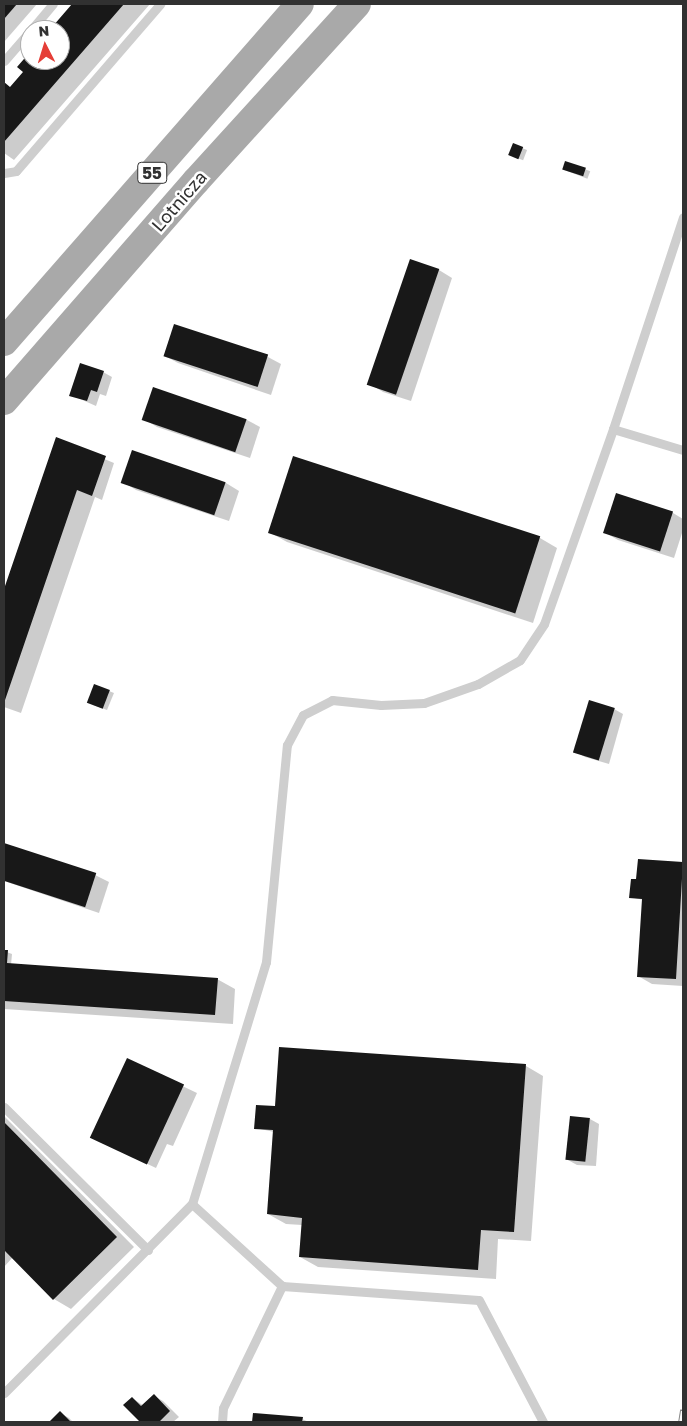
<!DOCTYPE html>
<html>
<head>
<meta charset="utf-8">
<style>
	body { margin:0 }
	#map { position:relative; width:687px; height:1426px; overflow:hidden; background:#fff; font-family:"Golos Text",sans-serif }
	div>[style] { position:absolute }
	.shadow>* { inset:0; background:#0003; transform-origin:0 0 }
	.building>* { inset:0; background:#181818; transform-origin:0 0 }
	.service>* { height:9px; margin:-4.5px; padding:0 4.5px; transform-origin:4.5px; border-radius:4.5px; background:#cecece }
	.primary>* { height:28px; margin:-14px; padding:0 14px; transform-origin:14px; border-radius:14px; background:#a9a9a9 }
	.rail>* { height:5.5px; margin-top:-2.75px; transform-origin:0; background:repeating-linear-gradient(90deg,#fff 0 11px,#868686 0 22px); box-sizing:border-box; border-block:1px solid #868686 }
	span { translate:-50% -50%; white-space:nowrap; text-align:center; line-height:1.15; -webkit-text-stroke:5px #fff; paint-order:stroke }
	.shield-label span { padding:1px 4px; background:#fff; border:1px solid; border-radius:4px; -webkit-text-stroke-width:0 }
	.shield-label { font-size:16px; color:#313131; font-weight:700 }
	.street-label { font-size:18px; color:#313131 }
	.frame { position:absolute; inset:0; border:5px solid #313131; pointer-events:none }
	.north { position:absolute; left:20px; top:20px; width:50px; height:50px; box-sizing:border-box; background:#fff; border:1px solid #adadad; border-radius:50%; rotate:355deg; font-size:14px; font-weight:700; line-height:20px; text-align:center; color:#313131 }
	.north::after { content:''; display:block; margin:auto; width:18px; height:22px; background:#e53e37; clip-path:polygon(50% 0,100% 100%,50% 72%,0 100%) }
</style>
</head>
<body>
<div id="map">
	<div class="shadow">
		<div style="clip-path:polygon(4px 4px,37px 4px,4px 42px)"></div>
		<div style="clip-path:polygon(74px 4px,83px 6px,84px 4px,150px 4px,14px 160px,4px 153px,4px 84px,11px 88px,25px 72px,30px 54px,30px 60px,60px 60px,60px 30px,54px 26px)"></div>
		<div style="left:514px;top:145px;width:14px;height:11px;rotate:21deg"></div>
		<div style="left:566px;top:162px;width:26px;height:8px;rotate:21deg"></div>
		<div style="clip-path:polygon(411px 260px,439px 270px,452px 278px,411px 401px,383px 392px,370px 384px)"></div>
		<div style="clip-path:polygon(175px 326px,268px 357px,281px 364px,271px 395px,178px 363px,165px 356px)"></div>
		<div style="clip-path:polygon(103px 372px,112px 377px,106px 396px,100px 394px,96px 406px,71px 395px)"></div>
		<div style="clip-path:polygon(144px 419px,247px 420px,260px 427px,250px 458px,157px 427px)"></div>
		<div style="clip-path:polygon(56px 439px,114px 463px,102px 500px,95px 497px,21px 713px,4px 707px,4px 593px)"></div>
		<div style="clip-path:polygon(294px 457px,540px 538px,557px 548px,533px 623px,287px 542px,269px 532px)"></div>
		<div style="clip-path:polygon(123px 482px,226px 483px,239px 491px,229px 521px,136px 490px)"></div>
		<div style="clip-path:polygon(616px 495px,673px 513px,683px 519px,683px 530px,674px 558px,618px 540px,604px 532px)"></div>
		<div style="clip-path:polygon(109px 691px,114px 693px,107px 710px,93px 705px)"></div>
		<div style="clip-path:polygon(614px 709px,623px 714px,609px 764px,585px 757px,576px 752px)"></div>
		<div style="clip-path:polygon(4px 844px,95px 875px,109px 882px,99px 913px,4px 881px)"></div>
		<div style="clip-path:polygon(639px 860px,683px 863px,683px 986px,652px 984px,638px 976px,644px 900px,630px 897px,642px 881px)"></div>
		<div style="clip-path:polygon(4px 951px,12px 954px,11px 965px,217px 979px,235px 989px,233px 1024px,4px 1009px)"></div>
		<div style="clip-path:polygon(128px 1060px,197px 1093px,173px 1146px,167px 1144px,156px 1168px,94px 1139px)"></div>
		<div style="clip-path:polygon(526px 1066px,543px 1076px,531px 1241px,498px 1239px,496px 1279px,318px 1267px,300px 1257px,302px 1225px,286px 1224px,268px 1214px,274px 1132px,256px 1128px,274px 1107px)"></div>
		<div style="clip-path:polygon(4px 1116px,134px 1247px,71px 1309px,54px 1299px,13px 1257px,4px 1267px)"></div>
		<div style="clip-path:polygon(590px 1119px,599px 1124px,596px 1166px,577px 1165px,568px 1160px)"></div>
		<div style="clip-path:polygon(154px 1396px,163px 1401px,179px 1417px,173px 1422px,142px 1422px,125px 1405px,132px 1398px,144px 1406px)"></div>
		<div style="clip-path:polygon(60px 1413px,69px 1418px,73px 1422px,51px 1422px)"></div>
		<div style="clip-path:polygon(254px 1414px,302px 1419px,309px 1422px,253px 1422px)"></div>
	</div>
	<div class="building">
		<div style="clip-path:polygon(4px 4px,17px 4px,4px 19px)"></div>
		<div style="clip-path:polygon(72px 4px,124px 4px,4px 142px,4px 82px,10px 87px,23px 72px,17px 67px,30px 52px,30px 60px,60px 60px,60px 30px,53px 26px)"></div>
		<div style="left:513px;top:143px;width:11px;height:13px;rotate:22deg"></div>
		<div style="left:565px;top:161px;width:22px;height:9px;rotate:18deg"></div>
		<div style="left:410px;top:259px;width:31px;height:133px;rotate:19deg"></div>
		<div style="left:174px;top:324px;width:99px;height:34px;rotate:18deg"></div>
		<div style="clip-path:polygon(80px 363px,104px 371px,97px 392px,91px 390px,87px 401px,69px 396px)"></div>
		<div style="left:153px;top:387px;width:99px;height:35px;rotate:19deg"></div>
		<div style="clip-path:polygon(56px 437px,106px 456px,92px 496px,77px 490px,4px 703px,4px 589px)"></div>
		<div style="left:132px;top:450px;width:99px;height:35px;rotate:19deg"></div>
		<div style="left:293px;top:456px;width:260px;height:81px;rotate:18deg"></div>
		<div style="left:616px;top:493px;width:60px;height:42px;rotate:18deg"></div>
		<div style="left:94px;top:684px;width:17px;height:20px;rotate:21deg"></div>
		<div style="left:589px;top:700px;width:27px;height:55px;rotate:17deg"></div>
		<div style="left:4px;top:843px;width:97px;height:36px;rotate:18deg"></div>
		<div style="clip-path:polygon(638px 859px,683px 862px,676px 979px,637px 977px,642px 899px,629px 898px,631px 879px,636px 879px)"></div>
		<div style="clip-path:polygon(4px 950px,8px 950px,7px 963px,218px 978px,215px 1015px,4px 1001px)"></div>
		<div style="clip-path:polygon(279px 1047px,526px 1064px,514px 1232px,481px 1230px,478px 1270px,299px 1257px,302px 1218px,267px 1214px,273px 1130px,254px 1129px,256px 1105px,275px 1106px)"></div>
		<div style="left:127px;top:1058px;width:63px;height:88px;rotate:25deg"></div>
		<div style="left:570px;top:1116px;width:20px;height:44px;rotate:6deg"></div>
		<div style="clip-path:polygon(4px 1122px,117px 1237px,53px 1300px,5px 1251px,4px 1253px)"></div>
		<div style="clip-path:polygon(154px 1394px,170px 1411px,159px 1422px,140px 1422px,123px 1405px,132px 1397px,141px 1406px)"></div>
		<div style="clip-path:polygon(60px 1411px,71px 1422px,49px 1422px)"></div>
		<div style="clip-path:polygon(253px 1413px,303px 1417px,302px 1422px,252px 1422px)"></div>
	</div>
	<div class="service">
		<div style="left:31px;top:30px;width:34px;rotate:-50deg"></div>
		<div style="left:4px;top:61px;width:40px;rotate:-49deg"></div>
		<div style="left:4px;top:173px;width:12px;rotate:-9deg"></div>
		<div style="left:16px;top:171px;width:221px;rotate:-49.2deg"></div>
		<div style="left:613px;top:429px;width:73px;rotate:16.7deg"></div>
		<div style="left:4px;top:1107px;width:203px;rotate:44.8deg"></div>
		<div style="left:192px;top:1204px;width:122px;rotate:42.3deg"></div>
		<div style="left:282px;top:1286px;width:197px;rotate:4.1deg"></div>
		<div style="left:479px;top:1300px;width:138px;rotate:62.3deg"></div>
		<div style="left:4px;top:1393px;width:267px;rotate:-45.2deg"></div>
		<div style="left:192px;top:1204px;width:253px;rotate:-73deg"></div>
		<div style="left:266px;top:962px;width:218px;rotate:-84.5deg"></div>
		<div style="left:287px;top:745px;width:34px;rotate:-62deg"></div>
		<div style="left:303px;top:715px;width:33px;rotate:-27deg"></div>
		<div style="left:332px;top:700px;width:49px;rotate:5.8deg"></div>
		<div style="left:381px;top:705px;width:43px;rotate:-2.7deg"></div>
		<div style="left:424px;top:703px;width:57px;rotate:-19.4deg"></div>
		<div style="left:478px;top:684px;width:48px;rotate:-29.7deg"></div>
		<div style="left:520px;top:660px;width:43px;rotate:-56.3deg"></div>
		<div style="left:544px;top:624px;width:207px;rotate:-70.5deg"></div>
		<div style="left:613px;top:429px;width:223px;rotate:-71.7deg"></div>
		<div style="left:222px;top:1422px;width:14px;rotate:-86deg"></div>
		<div style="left:223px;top:1408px;width:136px;rotate:-64.2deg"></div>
	</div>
	<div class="primary">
		<div style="left:4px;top:342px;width:449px;rotate:-48.8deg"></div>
		<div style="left:4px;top:401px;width:292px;rotate:-48.9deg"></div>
		<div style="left:196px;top:181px;width:239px;rotate:-47.7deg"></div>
	</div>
	<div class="rail">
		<div style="left:681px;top:1422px;width:12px;rotate:-81deg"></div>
	</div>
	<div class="shield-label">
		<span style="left:152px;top:173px">55</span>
	</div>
	<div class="street-label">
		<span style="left:179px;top:201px;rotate:-49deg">Lotnicza</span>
	</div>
	<div class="frame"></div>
	<div class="north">N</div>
</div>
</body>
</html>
